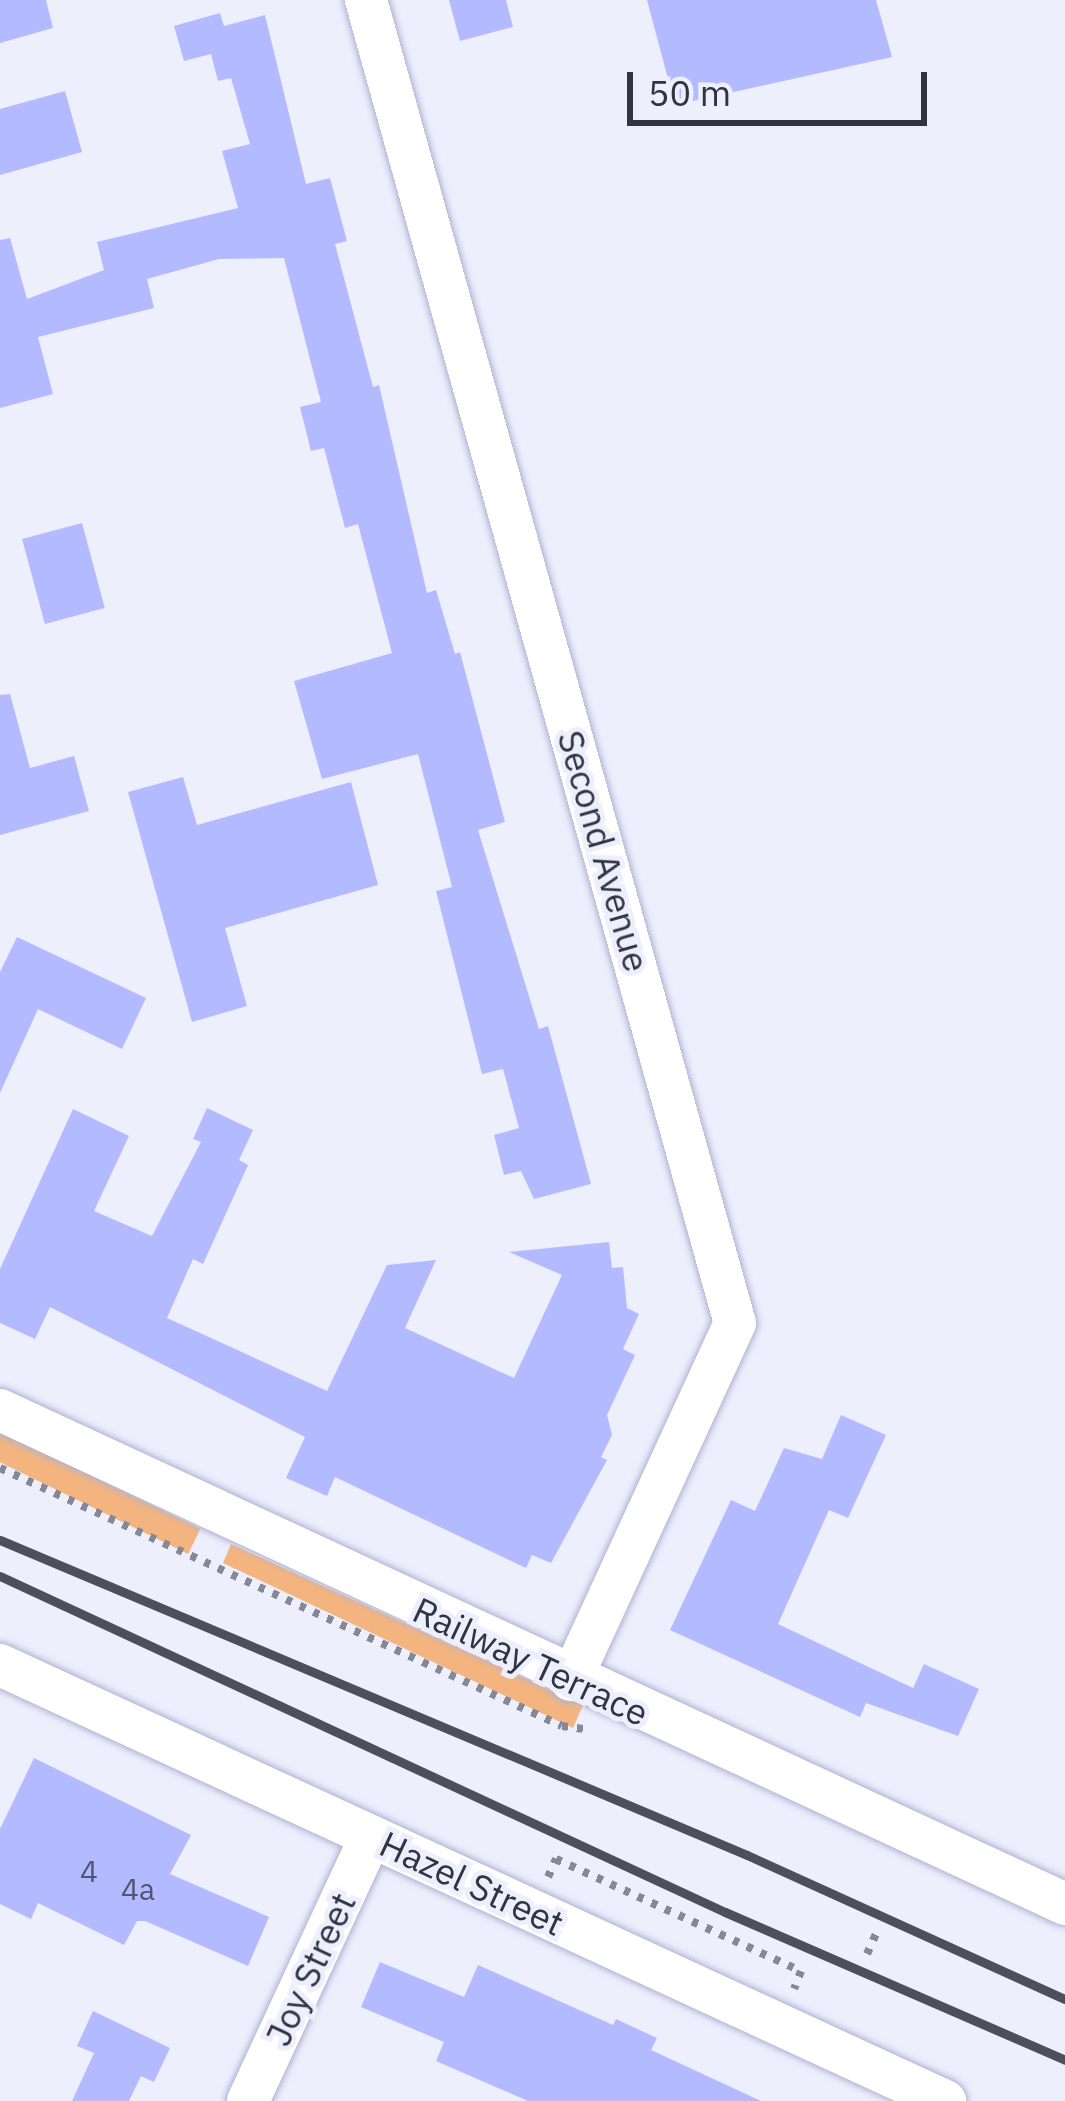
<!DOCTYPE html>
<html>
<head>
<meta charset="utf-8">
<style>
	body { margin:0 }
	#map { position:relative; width:1065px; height:2101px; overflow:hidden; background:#edeffc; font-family:"IBM Plex Sans",sans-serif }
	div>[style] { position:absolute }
	.green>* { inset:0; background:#f4b47f; transform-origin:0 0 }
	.building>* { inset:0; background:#b4baff; transform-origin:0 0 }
	.path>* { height:8px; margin-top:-4px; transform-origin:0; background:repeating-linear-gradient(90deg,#878895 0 6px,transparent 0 15px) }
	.roads { filter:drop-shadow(0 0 3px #afb3d3) drop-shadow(0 0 3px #afb3d3) }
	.minor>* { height:42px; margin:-21px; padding:0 21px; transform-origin:21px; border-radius:21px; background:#fff }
	.rail>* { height:9px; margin:-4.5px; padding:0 4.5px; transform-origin:4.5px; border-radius:4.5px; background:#4e4f5c }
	span { translate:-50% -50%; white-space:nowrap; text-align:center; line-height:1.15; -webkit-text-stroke:10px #edeffc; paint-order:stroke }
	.number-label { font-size:30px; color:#525570 }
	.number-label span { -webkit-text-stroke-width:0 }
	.street-label { font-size:36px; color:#323340 }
	.scale { position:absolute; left:627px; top:72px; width:300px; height:54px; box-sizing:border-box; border:6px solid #323340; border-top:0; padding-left:15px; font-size:36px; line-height:42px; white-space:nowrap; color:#323340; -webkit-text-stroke:9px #edeffc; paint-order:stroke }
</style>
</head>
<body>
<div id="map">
	<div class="green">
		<div style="left:0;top:1431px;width:223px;height:28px;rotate:26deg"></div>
		<div style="clip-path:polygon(231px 1544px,583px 1705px,573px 1728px,223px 1563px)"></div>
	</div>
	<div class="building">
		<div style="clip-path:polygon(0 0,46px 0,53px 28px,0 43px)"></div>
		<div style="clip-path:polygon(449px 0,506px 0,513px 27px,460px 41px)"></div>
		<div style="clip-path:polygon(647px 0,876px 0,892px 57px,675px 105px)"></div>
		<div style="clip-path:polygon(220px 13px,224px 26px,265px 15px,306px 184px,330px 178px,347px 241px,335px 244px,373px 387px,379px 385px,427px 593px,436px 590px,455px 654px,460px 652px,505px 822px,478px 830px,539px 1029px,548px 1026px,591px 1184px,534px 1199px,521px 1171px,504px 1175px,494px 1135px,519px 1128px,503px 1069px,482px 1074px,436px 891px,452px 887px,418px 754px,322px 779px,294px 681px,392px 653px,358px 524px,345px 528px,324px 448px,311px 451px,300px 407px,321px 402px,284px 258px,219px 259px,147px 279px,154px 308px,38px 337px,53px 394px,0 408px,0 240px,10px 238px,27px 299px,104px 270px,97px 242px,238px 208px,222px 151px,250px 144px,231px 78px,218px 81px,211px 54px,184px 61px,174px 26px)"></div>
		<div style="clip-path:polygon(65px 91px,82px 152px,0 175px,0 109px)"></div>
		<div style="left:82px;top:523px;width:88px;height:62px;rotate:75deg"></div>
		<div style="clip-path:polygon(10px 694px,30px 768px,74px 756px,89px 811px,0 835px,0 695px)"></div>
		<div style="clip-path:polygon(183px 777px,197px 825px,351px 782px,378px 885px,225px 928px,247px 1006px,192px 1022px,128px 792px)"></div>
		<div style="clip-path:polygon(17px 937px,146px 998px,122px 1049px,38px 1009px,0 1093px,0 972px)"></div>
		<div style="clip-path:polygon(207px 1108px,253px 1130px,239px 1160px,248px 1165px,203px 1264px,193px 1259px,167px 1318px,327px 1391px,387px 1265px,436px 1260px,405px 1328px,514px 1378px,562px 1275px,509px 1252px,609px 1242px,612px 1268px,623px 1267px,627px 1308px,639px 1314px,623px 1349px,635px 1355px,607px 1415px,612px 1435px,601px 1457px,607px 1460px,551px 1563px,532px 1555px,526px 1568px,335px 1477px,327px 1496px,286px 1478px,305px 1437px,50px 1307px,35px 1339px,0 1323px,0 1269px,73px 1109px,129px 1136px,94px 1211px,152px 1236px,201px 1142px,193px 1139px)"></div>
		<div style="clip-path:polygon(841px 1415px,886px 1435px,848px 1518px,829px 1510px,778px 1624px,913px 1688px,924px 1664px,979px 1689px,958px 1736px,866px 1703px,860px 1717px,670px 1630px,731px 1500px,755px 1511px,784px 1448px,822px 1459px)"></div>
		<div style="clip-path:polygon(34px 1758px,191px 1835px,170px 1874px,269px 1917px,248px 1966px,145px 1921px,137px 1921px,124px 1945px,38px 1903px,31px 1919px,0 1904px,0 1829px)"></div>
		<div style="clip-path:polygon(380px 1962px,464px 1997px,478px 1965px,613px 2025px,616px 2019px,657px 2038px,651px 2050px,761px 2101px,528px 2101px,436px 2061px,444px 2042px,361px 2007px)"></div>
		<div style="clip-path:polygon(93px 2011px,170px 2048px,154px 2082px,141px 2076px,129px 2101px,72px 2101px,94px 2053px,77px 2046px)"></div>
	</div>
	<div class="path">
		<div style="left:0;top:1468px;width:618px;rotate:24.66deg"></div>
		<div style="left:562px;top:1726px;width:28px;rotate:8deg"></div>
		<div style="left:548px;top:1877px;width:20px;rotate:-66deg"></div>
		<div style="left:556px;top:1859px;width:269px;rotate:24.6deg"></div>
		<div style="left:801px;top:1971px;width:19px;rotate:111deg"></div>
		<div style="left:867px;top:1954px;width:27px;rotate:-66deg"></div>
	</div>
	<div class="roads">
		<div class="minor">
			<div style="left:366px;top:0;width:1373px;rotate:74.42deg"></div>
			<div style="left:735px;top:1323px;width:393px;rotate:114.7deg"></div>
			<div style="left:0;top:1410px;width:1174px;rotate:24.88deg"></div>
			<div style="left:0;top:1665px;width:1041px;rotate:24.77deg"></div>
			<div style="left:248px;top:2101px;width:292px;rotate:-65.1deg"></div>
		</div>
	</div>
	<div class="rail">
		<div style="left:0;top:1540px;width:811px;rotate:22.86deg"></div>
		<div style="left:747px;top:1855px;width:349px;rotate:24.4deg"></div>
		<div style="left:0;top:1576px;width:799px;rotate:24.87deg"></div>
		<div style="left:725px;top:1912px;width:371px;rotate:23.5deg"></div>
	</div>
	<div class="number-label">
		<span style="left:89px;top:1871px">4</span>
		<span style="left:138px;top:1889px">4a</span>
	</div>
	<div class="street-label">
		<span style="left:604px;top:851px;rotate:74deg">Second Avenue</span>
		<span style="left:531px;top:1661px;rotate:25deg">Railway Terrace</span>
		<span style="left:472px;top:1883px;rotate:25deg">Hazel Street</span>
		<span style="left:310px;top:1969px;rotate:-65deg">Joy Street</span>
	</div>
	<div class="scale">50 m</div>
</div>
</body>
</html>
